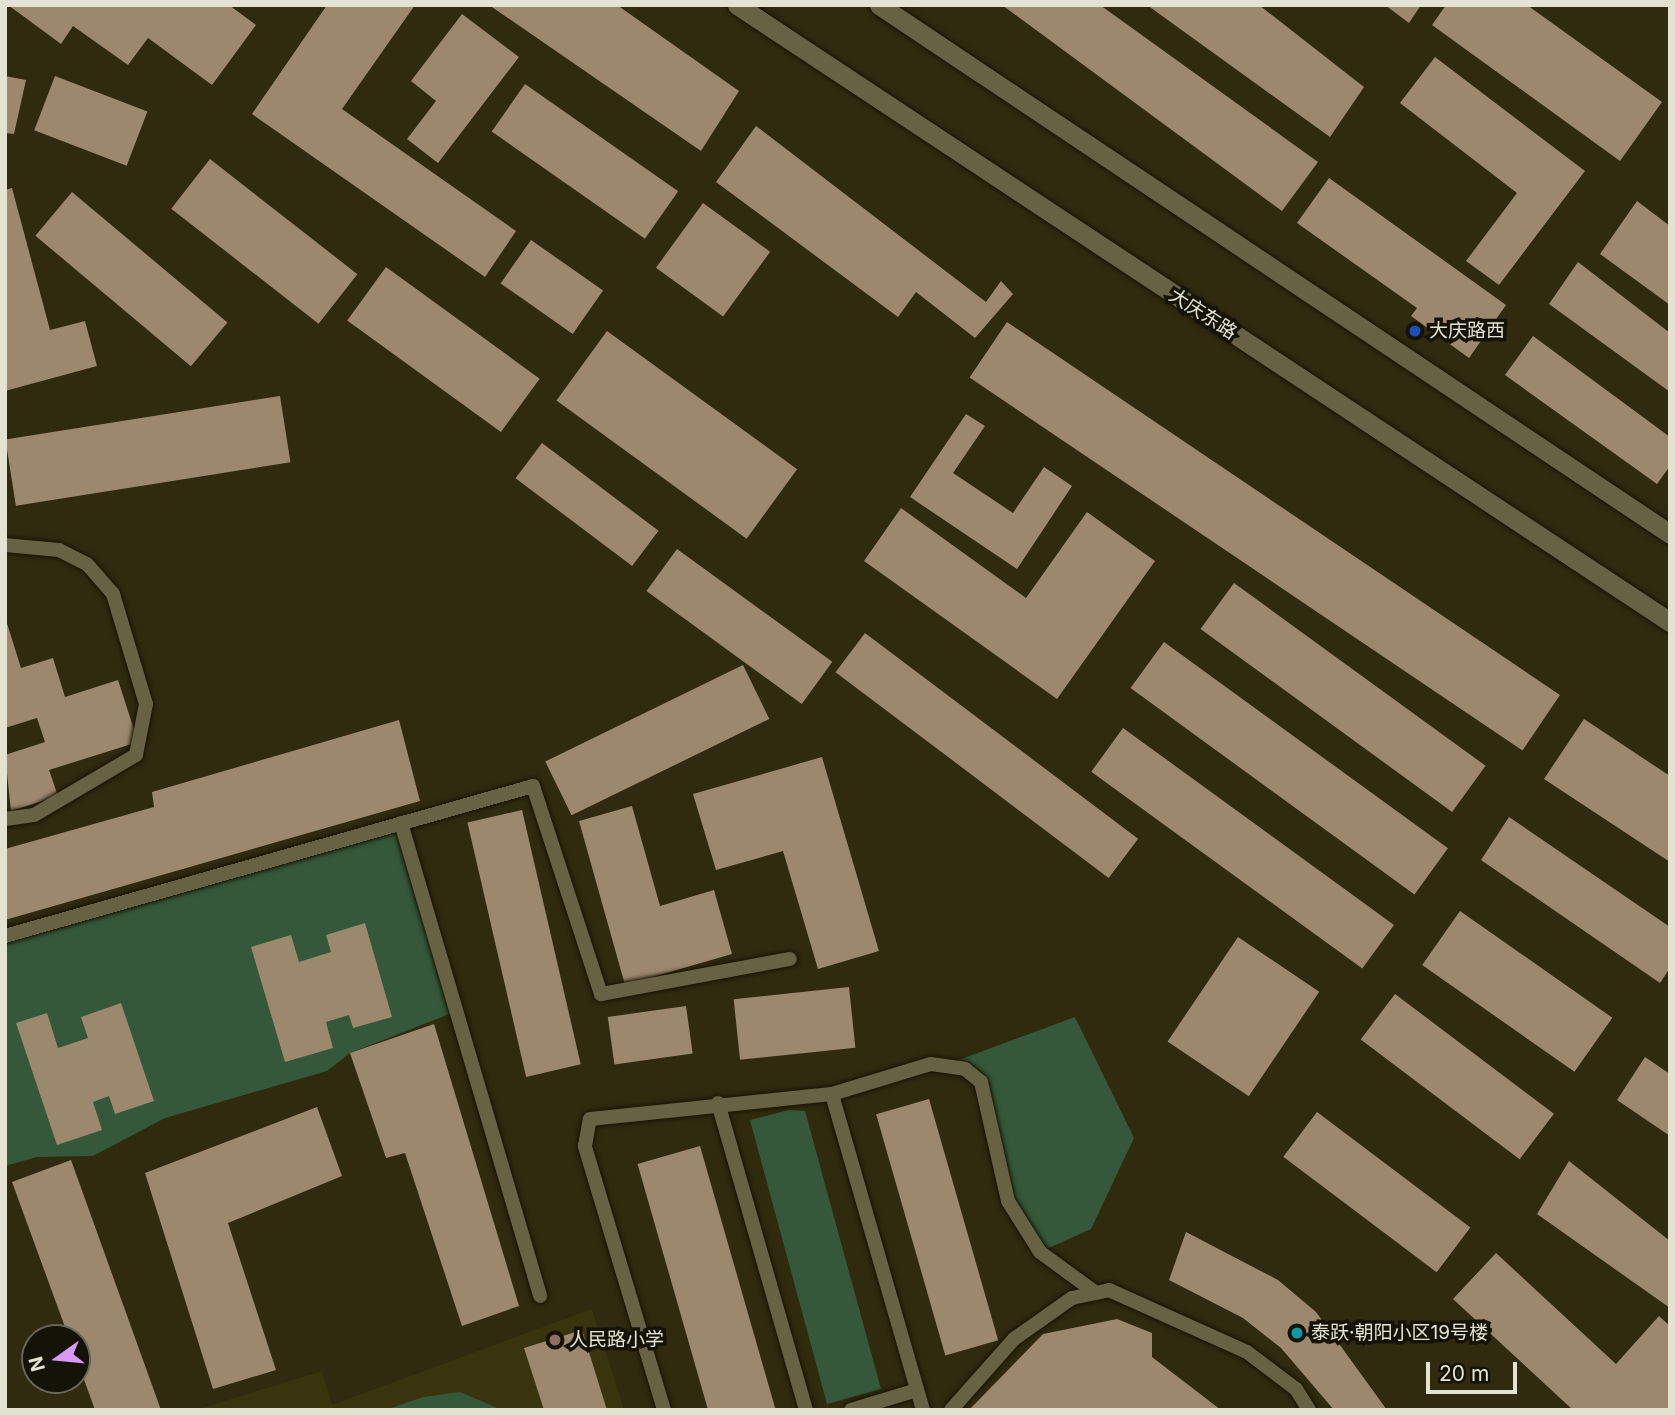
<!DOCTYPE html>
<html>
<head>
<meta charset="utf-8">
<style>
	body { margin:0 }
	#map { position:relative; width:1675px; height:1415px; overflow:hidden; background:#302b0e; font-family:Inter,"Noto Sans SC",sans-serif }
	div>[style] { position:absolute }
	.built>* { inset:0; background:#3a340e }
	.green>* { inset:0; background:#345839 }
	.building>* { inset:0; background:#9b886d; transform-origin:0 0 }
	.roads { filter:drop-shadow(0 0 2px #181300) drop-shadow(0 0 2px #181300) }
	.service>* { height:14px; margin:-7px; padding:0 7px; transform-origin:7px; border-radius:7px; background:#676244 }
	.secondary>* { height:19px; margin:-9.5px; padding:0 9.5px; transform-origin:9.5px; border-radius:9.5px; background:#676244 }
	.dots>* { width:19px; height:19px; translate:-50% -50%; box-sizing:border-box; border:4px solid #151307; border-radius:50% }
	span { translate:-50% -50%; white-space:nowrap; text-align:center; line-height:1.15; -webkit-text-stroke:7px #151307; paint-order:stroke }
	.street-label { font-size:19px; color:#e4e2d1 }
	.poi-label { font-size:19px; color:#e4e2d1 }
	.left { translate:0 -50%; text-align:left }
	.frame { position:absolute; inset:0; border:7px solid #e4e2d1; pointer-events:none }
	.north { position:absolute; left:21px; top:1324px; width:70px; height:70px; box-sizing:border-box; background:#151307; border:2px solid #686658; border-radius:50%; rotate:255deg; font-size:19px; font-weight:700; line-height:28px; text-align:center; color:#e4e2d1 }
	.north::after { content:''; display:block; margin:auto; width:24px; height:32px; background:#d99af7; clip-path:polygon(50% 0,100% 100%,50% 72%,0 100%) }
	.scale { position:absolute; left:1426px; top:1362px; width:91px; height:32px; box-sizing:border-box; border:4px solid #e4e2d1; border-top:0; padding-left:9px; font-size:21px; line-height:24px; white-space:nowrap; color:#e4e2d1; -webkit-text-stroke:5px #151307; paint-order:stroke }
</style>
</head>
<body>
<div id="map">
	<div class="built">
		<div style="clip-path:polygon(592px 1309px,624px 1410px,196px 1410px,322px 1371px,332px 1405px)"></div>
	</div>
	<div class="green">
		<div style="clip-path:polygon(401px 823px,457px 1011px,350px 1053px,327px 1071px,165px 1118px,93px 1156px,37px 1157px,5px 1166px,5px 936px)"></div>
		<div style="clip-path:polygon(1075px 1017px,1134px 1138px,1091px 1229px,1040px 1252px,1008px 1201px,981px 1082px,956px 1061px)"></div>
		<div style="clip-path:polygon(789px 1110px,805px 1111px,881px 1389px,827px 1404px,750px 1120px)"></div>
		<div style="clip-path:polygon(460px 1392px,502px 1410px,386px 1410px,423px 1397px)"></div>
	</div>
	<div class="building">
		<div style="clip-path:polygon(8px 5px,229px 5px,256px 25px,212px 85px,148px 38px,128px 65px,73px 26px,61px 44px)"></div>
		<div style="clip-path:polygon(327px 5px,415px 5px,342px 109px,516px 231px,485px 277px,252px 114px)"></div>
		<div style="clip-path:polygon(489px 5px,617px 5px,739px 91px,701px 151px)"></div>
		<div style="clip-path:polygon(1002px 5px,1100px 5px,1318px 162px,1282px 211px)"></div>
		<div style="clip-path:polygon(1147px 5px,1259px 5px,1364px 87px,1330px 137px)"></div>
		<div style="clip-path:polygon(1385px 5px,1421px 5px,1409px 23px)"></div>
		<div style="clip-path:polygon(1446px 5px,1527px 5px,1662px 102px,1620px 161px,1432px 25px)"></div>
		<div style="clip-path:polygon(462px 14px,519px 57px,438px 163px,407px 139px,436px 101px,411px 81px)"></div>
		<div style="clip-path:polygon(1435px 57px,1585px 171px,1499px 285px,1466px 261px,1517px 193px,1400px 103px)"></div>
		<div style="clip-path:polygon(5px 76px,26px 80px,14px 134px,5px 133px)"></div>
		<div style="left:55px;top:76px;width:99px;height:58px;rotate:21deg"></div>
		<div style="left:525px;top:84px;width:187px;height:58px;rotate:35deg"></div>
		<div style="clip-path:polygon(756px 126px,986px 302px,1001px 281px,1013px 294px,975px 338px,916px 292px,898px 317px,716px 182px)"></div>
		<div style="left:210px;top:159px;width:187px;height:63px;rotate:38deg"></div>
		<div style="clip-path:polygon(1329px 178px,1506px 305px,1469px 358px,1411px 316px,1417px 308px,1297px 223px)"></div>
		<div style="clip-path:polygon(12px 188px,50px 330px,85px 321px,97px 366px,5px 391px,5px 190px)"></div>
		<div style="left:72px;top:192px;width:203px;height:57px;rotate:40deg"></div>
		<div style="clip-path:polygon(1637px 201px,1670px 226px,1670px 305px,1600px 254px)"></div>
		<div style="left:703px;top:203px;width:83px;height:80px;rotate:36deg"></div>
		<div style="left:531px;top:240px;width:88px;height:53px;rotate:35deg"></div>
		<div style="clip-path:polygon(1578px 262px,1670px 333px,1670px 392px,1549px 304px)"></div>
		<div style="left:386px;top:267px;width:190px;height:66px;rotate:36deg"></div>
		<div style="left:1007px;top:322px;width:667px;height:67px;rotate:34deg"></div>
		<div style="left:607px;top:331px;width:235px;height:86px;rotate:36deg"></div>
		<div style="clip-path:polygon(1533px 336px,1670px 437px,1670px 466px,1657px 484px,1505px 375px)"></div>
		<div style="left:280px;top:396px;width:67px;height:278px;rotate:81deg"></div>
		<div style="clip-path:polygon(966px 414px,985px 426px,953px 473px,1013px 513px,1044px 467px,1072px 486px,1017px 569px,910px 497px)"></div>
		<div style="left:542px;top:443px;width:146px;height:44px;rotate:37deg"></div>
		<div style="clip-path:polygon(901px 508px,1026px 598px,1087px 512px,1155px 561px,1057px 699px,864px 561px)"></div>
		<div style="left:677px;top:549px;width:192px;height:52px;rotate:36deg"></div>
		<div style="left:1234px;top:583px;width:311px;height:57px;rotate:36deg"></div>
		<div style="clip-path:polygon(6px 620px,21px 668px,53px 658px,65px 697px,118px 680px,138px 742px,49px 770px,58px 796px,11px 811px,5px 755px,45px 742px,37px 718px,5px 728px)"></div>
		<div style="left:865px;top:633px;width:342px;height:49px;rotate:37deg"></div>
		<div style="left:1164px;top:642px;width:351px;height:57px;rotate:36deg"></div>
		<div style="left:743px;top:665px;width:60px;height:220px;rotate:64deg"></div>
		<div style="clip-path:polygon(1584px 719px,1670px 776px,1670px 862px,1544px 779px)"></div>
		<div style="clip-path:polygon(399px 720px,420px 801px,5px 920px,5px 849px,154px 807px,152px 792px)"></div>
		<div style="left:1123px;top:728px;width:335px;height:54px;rotate:36deg"></div>
		<div style="clip-path:polygon(822px 757px,879px 951px,818px 969px,783px 851px,716px 870px,693px 794px)"></div>
		<div style="clip-path:polygon(632px 806px,660px 906px,714px 890px,732px 954px,625px 985px,579px 821px)"></div>
		<div style="left:522px;top:810px;width:261px;height:56px;rotate:77deg"></div>
		<div style="clip-path:polygon(1509px 817px,1670px 927px,1670px 968px,1660px 983px,1481px 860px)"></div>
		<div style="left:1460px;top:911px;width:186px;height:66px;rotate:35deg"></div>
		<div style="clip-path:polygon(365px 923px,392px 1017px,353px 1028px,349px 1015px,326px 1022px,333px 1048px,285px 1062px,251px 947px,291px 935px,299px 962px,331px 952px,326px 935px)"></div>
		<div style="left:1238px;top:937px;width:98px;height:126px;rotate:34deg"></div>
		<div style="left:849px;top:987px;width:61px;height:116px;rotate:84deg"></div>
		<div style="left:1395px;top:994px;width:199px;height:57px;rotate:37deg"></div>
		<div style="clip-path:polygon(121px 1003px,154px 1101px,115px 1114px,109px 1096px,93px 1102px,102px 1130px,57px 1145px,16px 1023px,47px 1013px,58px 1048px,88px 1038px,81px 1017px)"></div>
		<div style="left:686px;top:1006px;width:48px;height:79px;rotate:82deg"></div>
		<div style="clip-path:polygon(434px 1024px,519px 1306px,462px 1326px,405px 1153px,386px 1158px,350px 1053px)"></div>
		<div style="clip-path:polygon(1645px 1057px,1670px 1074px,1670px 1136px,1617px 1100px)"></div>
		<div style="left:929px;top:1099px;width:251px;height:55px;rotate:74deg"></div>
		<div style="clip-path:polygon(317px 1107px,342px 1176px,228px 1223px,276px 1370px,213px 1389px,145px 1173px)"></div>
		<div style="left:1317px;top:1112px;width:192px;height:56px;rotate:37deg"></div>
		<div style="left:700px;top:1146px;width:275px;height:65px;rotate:74deg"></div>
		<div style="clip-path:polygon(71px 1160px,161px 1410px,95px 1410px,77px 1360px,77px 1338px,69px 1338px,12px 1182px)"></div>
		<div style="clip-path:polygon(1569px 1161px,1670px 1241px,1670px 1308px,1537px 1214px)"></div>
		<div style="clip-path:polygon(1186px 1232px,1278px 1280px,1316px 1312px,1387px 1410px,1334px 1410px,1281px 1348px,1243px 1318px,1169px 1280px)"></div>
		<div style="clip-path:polygon(1496px 1253px,1616px 1364px,1659px 1316px,1670px 1326px,1670px 1410px,1573px 1410px,1453px 1299px)"></div>
		<div style="clip-path:polygon(1117px 1319px,1152px 1333px,1152px 1357px,1221px 1410px,969px 1410px,1043px 1334px)"></div>
		<div style="clip-path:polygon(582px 1330px,607px 1410px,544px 1410px,524px 1348px)"></div>
	</div>
	<div class="roads">
		<div class="service">
			<div style="left:5px;top:545px;width:54px;rotate:5.3deg"></div>
			<div style="left:59px;top:550px;width:31px;rotate:27deg"></div>
			<div style="left:87px;top:564px;width:40px;rotate:49deg"></div>
			<div style="left:113px;top:594px;width:115px;rotate:73.3deg"></div>
			<div style="left:146px;top:704px;width:52px;rotate:101.1deg"></div>
			<div style="left:136px;top:755px;width:118px;rotate:149.5deg"></div>
			<div style="left:34px;top:815px;width:29px;rotate:172deg"></div>
			<div style="left:401px;top:823px;width:493px;rotate:73.6deg"></div>
			<div style="left:5px;top:936px;width:549px;rotate:-15.86deg"></div>
			<div style="left:533px;top:786px;width:219px;rotate:71.9deg"></div>
			<div style="left:601px;top:994px;width:192px;rotate:-10.5deg"></div>
			<div style="left:718px;top:1103px;width:319px;rotate:74deg"></div>
			<div style="left:664px;top:1410px;width:276px;rotate:-106.7deg"></div>
			<div style="left:585px;top:1146px;width:27px;rotate:-80deg"></div>
			<div style="left:590px;top:1119px;width:243px;rotate:-5.9deg"></div>
			<div style="left:851px;top:1410px;width:69px;rotate:-16.9deg"></div>
			<div style="left:923px;top:1410px;width:329px;rotate:-106.1deg"></div>
			<div style="left:832px;top:1094px;width:103px;rotate:-16.9deg"></div>
			<div style="left:931px;top:1064px;width:34px;rotate:8deg"></div>
			<div style="left:965px;top:1069px;width:21px;rotate:39deg"></div>
			<div style="left:981px;top:1082px;width:122px;rotate:77.2deg"></div>
			<div style="left:1008px;top:1201px;width:60px;rotate:57.9deg"></div>
			<div style="left:1040px;top:1252px;width:69px;rotate:36.2deg"></div>
			<div style="left:951px;top:1410px;width:95px;rotate:-48.4deg"></div>
			<div style="left:1014px;top:1339px;width:71px;rotate:-35.3deg"></div>
			<div style="left:1072px;top:1298px;width:38px;rotate:-12deg"></div>
			<div style="left:1109px;top:1290px;width:151px;rotate:24.2deg"></div>
			<div style="left:1247px;top:1352px;width:61px;rotate:37.1deg"></div>
			<div style="left:1296px;top:1389px;width:25px;rotate:58deg"></div>
		</div>
		<div class="secondary">
			<div style="left:737px;top:5px;width:1119px;rotate:33.48deg"></div>
			<div style="left:879px;top:5px;width:952px;rotate:33.77deg"></div>
		</div>
	</div>
	<div class="dots">
		<div style="left:1415px;top:331px;background:#1a4fb4"></div>
		<div style="left:1297px;top:1333px;background:#0f9aa8"></div>
		<div style="left:555px;top:1340px;background:#8d6e63"></div>
	</div>
	<div class="street-label">
		<span style="left:1203px;top:314px;rotate:33deg">大庆东路</span>
	</div>
	<div class="poi-label">
		<span class="left" style="left:1429px;top:331px">大庆路西</span>
		<span class="left" style="left:1311px;top:1333px">泰跃·朝阳小区19号楼</span>
		<span class="left" style="left:569px;top:1340px">人民路小学</span>
	</div>
	<div class="frame"></div>
	<div class="north">N</div>
	<div class="scale">20 m</div>
</div>
</body>
</html>
